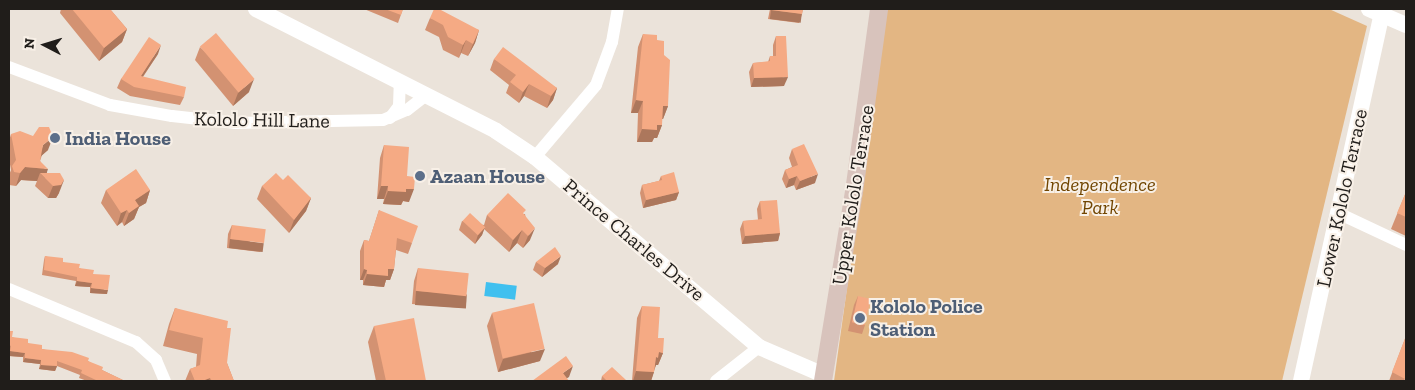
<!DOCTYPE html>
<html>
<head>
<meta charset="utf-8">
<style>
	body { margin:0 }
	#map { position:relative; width:1415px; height:390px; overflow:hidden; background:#ebe3da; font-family:"Zilla Slab",serif }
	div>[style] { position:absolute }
	.green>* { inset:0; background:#e3b683 }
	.water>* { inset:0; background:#40c0ef; transform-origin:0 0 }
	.minor>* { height:12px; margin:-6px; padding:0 6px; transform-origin:6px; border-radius:6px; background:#fff }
	.tertiary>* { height:16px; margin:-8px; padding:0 8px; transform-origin:8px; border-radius:8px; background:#fff }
	.secondary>* { height:18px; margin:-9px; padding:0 9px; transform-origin:9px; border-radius:9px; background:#d8c3bc }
	.wall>* { inset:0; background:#d39272 }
	.shaded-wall>* { inset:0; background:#ac775c; transform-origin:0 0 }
	.building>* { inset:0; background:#f5aa84; transform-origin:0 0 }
	.dots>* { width:14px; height:14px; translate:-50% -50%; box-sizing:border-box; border:2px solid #f8f0e7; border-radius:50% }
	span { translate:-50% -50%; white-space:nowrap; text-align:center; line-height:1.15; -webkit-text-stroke:4px #f8f0e7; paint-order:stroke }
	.street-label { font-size:20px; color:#201d1a }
	.service-label { font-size:20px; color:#4e5e75; font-weight:700 }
	.left { translate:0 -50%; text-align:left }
	.park-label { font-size:20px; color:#714500; font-style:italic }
	.frame { position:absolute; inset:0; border:10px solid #201d1a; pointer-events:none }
	.north { position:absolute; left:20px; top:20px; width:50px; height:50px; -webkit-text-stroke:4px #f8f0e7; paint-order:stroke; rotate:275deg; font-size:14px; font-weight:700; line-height:20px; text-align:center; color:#201d1a }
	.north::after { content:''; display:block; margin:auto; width:18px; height:22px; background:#201d1a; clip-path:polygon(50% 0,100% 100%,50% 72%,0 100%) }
</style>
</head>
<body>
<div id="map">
	<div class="green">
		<div style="clip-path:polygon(886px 9px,1329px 9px,1367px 26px,1282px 381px,834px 381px)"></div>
	</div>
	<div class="water">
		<div style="left:486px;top:282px;width:31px;height:14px;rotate:7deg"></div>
	</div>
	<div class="minor">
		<div style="left:9px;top:67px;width:108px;rotate:20.6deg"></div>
		<div style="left:110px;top:105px;width:63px;rotate:10.1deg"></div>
		<div style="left:172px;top:116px;width:64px;rotate:6.2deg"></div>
		<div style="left:236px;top:123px;width:147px;rotate:-1.2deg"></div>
		<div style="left:383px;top:120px;width:26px;rotate:-23deg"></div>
		<div style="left:407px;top:110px;width:24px;rotate:-38deg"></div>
		<div style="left:390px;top:118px;width:15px;rotate:-53deg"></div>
		<div style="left:399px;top:106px;width:24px;rotate:-88deg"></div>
		<div style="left:535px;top:157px;width:94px;rotate:-49.7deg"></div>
		<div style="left:596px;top:85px;width:46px;rotate:-69.6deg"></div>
		<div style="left:612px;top:42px;width:34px;rotate:-80deg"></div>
		<div style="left:1338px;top:213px;width:75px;rotate:25.2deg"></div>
		<div style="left:9px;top:289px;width:138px;rotate:22.7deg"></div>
		<div style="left:136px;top:342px;width:27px;rotate:42deg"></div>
		<div style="left:156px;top:360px;width:23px;rotate:67deg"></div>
		<div style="left:716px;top:381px;width:55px;rotate:-38.3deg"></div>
	</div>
	<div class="tertiary">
		<div style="left:256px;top:9px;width:269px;rotate:26.9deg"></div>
		<div style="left:496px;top:131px;width:47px;rotate:33.7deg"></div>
		<div style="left:535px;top:157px;width:294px;rotate:40.3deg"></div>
		<div style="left:759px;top:347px;width:71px;rotate:23.3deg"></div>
		<div style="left:1369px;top:9px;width:40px;rotate:23.4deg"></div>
		<div style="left:1301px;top:381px;width:376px;rotate:-77.6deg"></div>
	</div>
	<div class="secondary">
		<div style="left:823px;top:381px;width:192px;rotate:-80.7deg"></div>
		<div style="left:854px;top:192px;width:185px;rotate:-82.2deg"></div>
	</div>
	<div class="wall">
		<div style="clip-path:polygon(61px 9px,110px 9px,127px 29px,122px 42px,99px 61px,60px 13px)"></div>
		<div style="clip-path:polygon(364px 9px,403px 9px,398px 23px)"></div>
		<div style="clip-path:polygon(770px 9px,803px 9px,802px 14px,799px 23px,768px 19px)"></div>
		<div style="clip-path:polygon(430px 18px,479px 30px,475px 43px,468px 56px,461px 53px,459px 58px,443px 50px,439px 37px,425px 30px)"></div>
		<div style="clip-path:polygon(643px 34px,657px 40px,668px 106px,663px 119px,662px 119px,662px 125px,657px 138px,654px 138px,652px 142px,637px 142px,638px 113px,631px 113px,638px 47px)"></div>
		<div style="clip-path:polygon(776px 36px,784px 86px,751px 87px,749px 72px,753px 63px,768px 62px,770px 56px,773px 56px,773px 45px)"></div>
		<div style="clip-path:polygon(200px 47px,249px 92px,233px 106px,195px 60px)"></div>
		<div style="clip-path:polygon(158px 54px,143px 77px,184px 97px,180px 105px,130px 96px,117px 88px,121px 79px)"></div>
		<div style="clip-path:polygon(494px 59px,557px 88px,553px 100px,547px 108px,524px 96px,519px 103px,506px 93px,509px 85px,490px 70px)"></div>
		<div style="clip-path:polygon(11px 134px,48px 150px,42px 155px,40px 161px,59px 193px,56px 198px,48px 198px,35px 186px,37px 181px,21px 180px,16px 186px,9px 185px,9px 175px,11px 170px,9px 159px,9px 141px)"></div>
		<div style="clip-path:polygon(384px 145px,407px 176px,409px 202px,403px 201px,401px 205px,383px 204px,384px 199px,377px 199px,380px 158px)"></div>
		<div style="clip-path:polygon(792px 149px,815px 183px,796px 190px,794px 185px,786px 188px,782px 179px,785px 170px,792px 167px,789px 158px)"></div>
		<div style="clip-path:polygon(661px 176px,679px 192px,676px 200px,643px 208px,640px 193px,642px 185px,659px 181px)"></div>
		<div style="clip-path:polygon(283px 180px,311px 198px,306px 211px,289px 233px,257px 199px,262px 186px)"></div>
		<div style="clip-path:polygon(106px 190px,150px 190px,146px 203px,139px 207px,134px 219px,124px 226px,122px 222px,117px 226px,101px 203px)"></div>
		<div style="clip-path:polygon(1406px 192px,1406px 236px,1391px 229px)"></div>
		<div style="clip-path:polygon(760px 201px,780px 233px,778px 241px,742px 244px,740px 229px,743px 221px,758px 220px,757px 209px)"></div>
		<div style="clip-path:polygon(379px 210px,412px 243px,408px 254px,396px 250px,394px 269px,390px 280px,386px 280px,384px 287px,363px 285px,363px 280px,360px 280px,360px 251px,364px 240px,369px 241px)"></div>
		<div style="clip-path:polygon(525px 214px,530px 240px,523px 248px,517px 243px,509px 252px,484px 229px,482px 235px,475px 244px,459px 230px,462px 221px,484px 225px,487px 215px)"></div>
		<div style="clip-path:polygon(232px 225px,261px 252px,227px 248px,228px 234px)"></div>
		<div style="clip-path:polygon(45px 256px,79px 268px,93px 274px,107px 294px,90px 293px,90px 287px,75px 286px,76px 281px,42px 275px,44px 260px)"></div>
		<div style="clip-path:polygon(536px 262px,558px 264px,542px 277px,533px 270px)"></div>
		<div style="clip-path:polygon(418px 268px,463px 308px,412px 304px,414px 281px)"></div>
		<div style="clip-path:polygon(858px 296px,865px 325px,862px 334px,848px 331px,854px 305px)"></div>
		<div style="clip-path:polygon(642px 306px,658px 338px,663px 353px,658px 365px,656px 365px,651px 381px,632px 381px,637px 318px)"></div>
		<div style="clip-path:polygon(175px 308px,227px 328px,227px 363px,234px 381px,185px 381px,190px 369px,196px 367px,197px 354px,163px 346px,169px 324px)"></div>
		<div style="clip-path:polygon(492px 313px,540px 361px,498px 372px,487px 326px)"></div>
		<div style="clip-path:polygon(374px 326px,426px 381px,376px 381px,368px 342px)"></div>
		<div style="clip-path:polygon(1406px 336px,1406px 377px,1404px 381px,1389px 381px)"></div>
		<div style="clip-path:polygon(12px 337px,42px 349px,88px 361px,102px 370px,125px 381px,87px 381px,79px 378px,80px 375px,57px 366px,55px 371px,39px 369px,40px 364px,23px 362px,23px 357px,9px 356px,9px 350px)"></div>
		<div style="clip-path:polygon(602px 376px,626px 381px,601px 381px)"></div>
	</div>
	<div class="shaded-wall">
		<div style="left:771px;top:10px;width:31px;height:9px;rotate:7deg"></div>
		<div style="clip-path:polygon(127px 29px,122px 42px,99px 61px,104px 48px)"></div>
		<div style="clip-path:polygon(479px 30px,475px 43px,468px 56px,473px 44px)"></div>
		<div style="clip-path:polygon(466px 40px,461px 53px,459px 58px,463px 45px)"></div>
		<div style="clip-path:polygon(161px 45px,158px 54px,137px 85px,141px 76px)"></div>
		<div style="clip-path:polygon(788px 77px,784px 86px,751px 87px,754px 78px)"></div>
		<div style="clip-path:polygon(254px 79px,249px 92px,233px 106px,238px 93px)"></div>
		<div style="clip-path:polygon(529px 84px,524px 96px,519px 103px,523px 92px)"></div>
		<div style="clip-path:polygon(557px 88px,553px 100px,547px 108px,551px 96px)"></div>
		<div style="clip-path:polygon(636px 100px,643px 101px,638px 113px,631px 113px)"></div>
		<div style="clip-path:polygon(663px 106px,668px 106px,663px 119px,658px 119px)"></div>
		<div style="clip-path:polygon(657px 125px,662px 125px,657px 138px,654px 138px,652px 142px,637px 142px,642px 129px)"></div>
		<div style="clip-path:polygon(53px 137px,48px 150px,39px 158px,43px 145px)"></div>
		<div style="clip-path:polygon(25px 167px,48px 169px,45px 178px,40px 173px,37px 181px,21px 180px,16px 186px,20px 173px)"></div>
		<div style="clip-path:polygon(818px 174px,815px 183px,796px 190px,800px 181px)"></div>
		<div style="clip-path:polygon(797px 176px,794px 185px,786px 188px,789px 179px)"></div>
		<div style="clip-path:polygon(64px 180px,59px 193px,56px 198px,48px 198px,53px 186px)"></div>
		<div style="clip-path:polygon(381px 186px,388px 186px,384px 199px,377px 199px)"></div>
		<div style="clip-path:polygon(406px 189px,414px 189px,409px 202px,403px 201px,401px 205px,383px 204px,388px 191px)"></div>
		<div style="clip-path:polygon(150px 190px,146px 203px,139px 207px,134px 219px,124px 226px,129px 213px,135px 200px)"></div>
		<div style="clip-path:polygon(679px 192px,676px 200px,643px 208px,646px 200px)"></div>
		<div style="clip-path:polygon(311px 198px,306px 211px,289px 233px,294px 220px)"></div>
		<div style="clip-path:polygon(127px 210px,122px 222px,117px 226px,121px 213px)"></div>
		<div style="clip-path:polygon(485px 227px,482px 235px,475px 244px,478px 235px)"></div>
		<div style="clip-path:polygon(535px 228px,530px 240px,523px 248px,528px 236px)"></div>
		<div style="clip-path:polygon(522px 230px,517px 243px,509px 252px,513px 240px)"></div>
		<div style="clip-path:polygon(780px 233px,778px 241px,742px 244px,745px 236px)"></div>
		<div style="left:230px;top:239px;width:34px;height:9px;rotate:7deg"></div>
		<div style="clip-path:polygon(561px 256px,558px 264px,542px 277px,545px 268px)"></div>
		<div style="clip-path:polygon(364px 269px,367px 270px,363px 280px,360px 280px)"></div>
		<div style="clip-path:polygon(388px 269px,394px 269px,390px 280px,386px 280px,384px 287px,363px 285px,367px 274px)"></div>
		<div style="clip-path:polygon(77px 281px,92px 283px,90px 287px,75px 286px)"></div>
		<div style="clip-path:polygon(91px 288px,108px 290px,107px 294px,90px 293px)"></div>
		<div style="left:416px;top:291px;width:51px;height:14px;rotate:4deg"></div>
		<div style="clip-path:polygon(545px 349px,540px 361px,498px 372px,503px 359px)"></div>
		<div style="clip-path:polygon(10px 351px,25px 353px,23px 357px,9px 356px)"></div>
		<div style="clip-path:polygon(659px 352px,663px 353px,658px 365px,656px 365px,654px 370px,656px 357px)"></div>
		<div style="clip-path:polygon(25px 358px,41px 360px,40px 364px,23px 362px)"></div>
		<div style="clip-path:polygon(41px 365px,57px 366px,55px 371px,39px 369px)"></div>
		<div style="clip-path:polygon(573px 366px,569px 377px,563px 381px,563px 373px)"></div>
		<div style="clip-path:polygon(636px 371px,654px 372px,651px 381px,633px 381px)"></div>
		<div style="clip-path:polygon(210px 378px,209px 381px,202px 381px)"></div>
	</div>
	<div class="building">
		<div style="clip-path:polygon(72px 9px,110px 9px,127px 29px,104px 48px)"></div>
		<div style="clip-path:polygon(385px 9px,403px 9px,401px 15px)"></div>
		<div style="clip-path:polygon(434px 9px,439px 9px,479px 30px,473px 44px,466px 40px,463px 45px,448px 37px,443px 25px,430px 18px)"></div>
		<div style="clip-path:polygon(772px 9px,803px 9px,802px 14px,771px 10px)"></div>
		<div style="left:216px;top:33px;width:60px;height:21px;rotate:50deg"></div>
		<div style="clip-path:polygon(643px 34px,657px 35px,657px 40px,664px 41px,664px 55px,670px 60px,668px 106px,663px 106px,662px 125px,657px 125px,657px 130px,642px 129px,643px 101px,636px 100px)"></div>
		<div style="clip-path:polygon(776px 36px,786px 36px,788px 77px,754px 78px,753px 63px,770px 61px,770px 56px,776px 56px)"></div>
		<div style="clip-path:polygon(149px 37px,161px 45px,141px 76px,186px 87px,184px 97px,134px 87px,121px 79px)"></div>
		<div style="clip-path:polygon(503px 47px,557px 88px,551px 96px,529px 84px,523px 92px,510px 82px,516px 75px,494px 59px)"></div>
		<div style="clip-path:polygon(39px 127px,49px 127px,53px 137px,43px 145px,40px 161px,48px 169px,25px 167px,20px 173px,14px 172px,12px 166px,16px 160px,11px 134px,20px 131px,33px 136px)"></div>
		<div style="clip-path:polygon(804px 144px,818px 174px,800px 181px,797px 176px,789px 179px,785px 170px,798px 165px,792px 149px)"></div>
		<div style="clip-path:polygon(384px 145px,409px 147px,407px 176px,415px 177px,414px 189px,406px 189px,406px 192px,388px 191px,388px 186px,381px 186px)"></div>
		<div style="clip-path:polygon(136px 169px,150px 190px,135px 200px,139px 206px,129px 213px,127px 210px,121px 213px,106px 190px)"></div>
		<div style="clip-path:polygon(674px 172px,679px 192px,646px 200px,642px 185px,662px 180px,661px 176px)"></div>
		<div style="clip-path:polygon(40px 173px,60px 173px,64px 180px,61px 185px,53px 186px)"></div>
		<div style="clip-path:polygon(276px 173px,283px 180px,288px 175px,311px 198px,294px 220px,262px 186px)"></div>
		<div style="clip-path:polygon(1406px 192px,1406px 217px,1397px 213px)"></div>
		<div style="clip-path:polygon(508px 193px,526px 210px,523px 213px,535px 228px,528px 236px,522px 230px,513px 240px,487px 215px)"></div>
		<div style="clip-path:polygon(777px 200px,780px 233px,745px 236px,743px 221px,762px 219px,760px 201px)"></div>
		<div style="clip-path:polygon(379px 210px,418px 226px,412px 243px,397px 238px,394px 269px,388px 269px,388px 276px,367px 274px,367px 270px,364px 269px,364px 240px,369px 241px)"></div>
		<div style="left:470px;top:213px;width:21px;height:11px;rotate:43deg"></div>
		<div style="left:232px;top:225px;width:34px;height:14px;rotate:7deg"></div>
		<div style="clip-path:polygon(555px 247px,561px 256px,545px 268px,536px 262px)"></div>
		<div style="clip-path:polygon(45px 256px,63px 258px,63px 262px,80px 264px,79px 268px,94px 270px,93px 274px,110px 275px,108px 290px,91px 288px,92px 283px,77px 281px,77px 277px,44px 270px)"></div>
		<div style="left:418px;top:268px;width:51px;height:23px;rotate:6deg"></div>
		<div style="left:858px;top:296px;width:13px;height:27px;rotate:13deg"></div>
		<div style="left:534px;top:303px;width:47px;height:43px;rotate:77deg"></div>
		<div style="clip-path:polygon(642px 306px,660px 307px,658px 338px,664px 338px,663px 353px,659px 352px,658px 358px,656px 357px,654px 372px,636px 371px)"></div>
		<div style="clip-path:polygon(175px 308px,228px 321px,227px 328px,231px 328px,227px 363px,234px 381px,212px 381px,210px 378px,202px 381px,195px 381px,190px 369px,200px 365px,203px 338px,169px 330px)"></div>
		<div style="clip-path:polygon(414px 318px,426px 381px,386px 381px,374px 326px)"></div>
		<div style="clip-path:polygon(9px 331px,13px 331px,12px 337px,28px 339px,28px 343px,42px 345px,42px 349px,72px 352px,89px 358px,88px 361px,103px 367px,102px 370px,125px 381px,98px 381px,81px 373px,82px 370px,57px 361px,57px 366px,41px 365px,41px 360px,25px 358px,25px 353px,10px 351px,11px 346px,9px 345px)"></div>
		<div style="clip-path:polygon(1406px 336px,1406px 376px,1405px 379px,1392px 372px)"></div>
		<div style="clip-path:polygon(566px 356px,573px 366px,563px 373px,569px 381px,532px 381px)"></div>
		<div style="clip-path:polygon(612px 367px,626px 380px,625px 381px,607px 381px,602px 376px)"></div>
	</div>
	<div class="dots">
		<div style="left:55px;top:138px;background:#5c6f8a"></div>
		<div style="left:420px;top:176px;background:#5c6f8a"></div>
		<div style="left:860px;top:318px;background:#5c6f8a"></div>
	</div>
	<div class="street-label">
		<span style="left:262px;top:120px;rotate:1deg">Kololo Hill Lane</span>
		<span style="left:853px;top:195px;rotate:-81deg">Upper Kololo Terrace</span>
		<span style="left:1342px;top:198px;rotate:-78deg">Lower Kololo Terrace</span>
		<span style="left:634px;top:240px;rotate:40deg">Prince Charles Drive</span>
	</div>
	<div class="service-label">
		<span class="left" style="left:65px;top:138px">India House</span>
		<span class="left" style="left:430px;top:176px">Azaan House</span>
		<span class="left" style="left:870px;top:318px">Kololo Police<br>Station</span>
	</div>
	<div class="park-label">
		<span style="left:1100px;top:196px">Independence<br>Park</span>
	</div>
	<div class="frame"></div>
	<div class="north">N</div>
</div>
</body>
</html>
